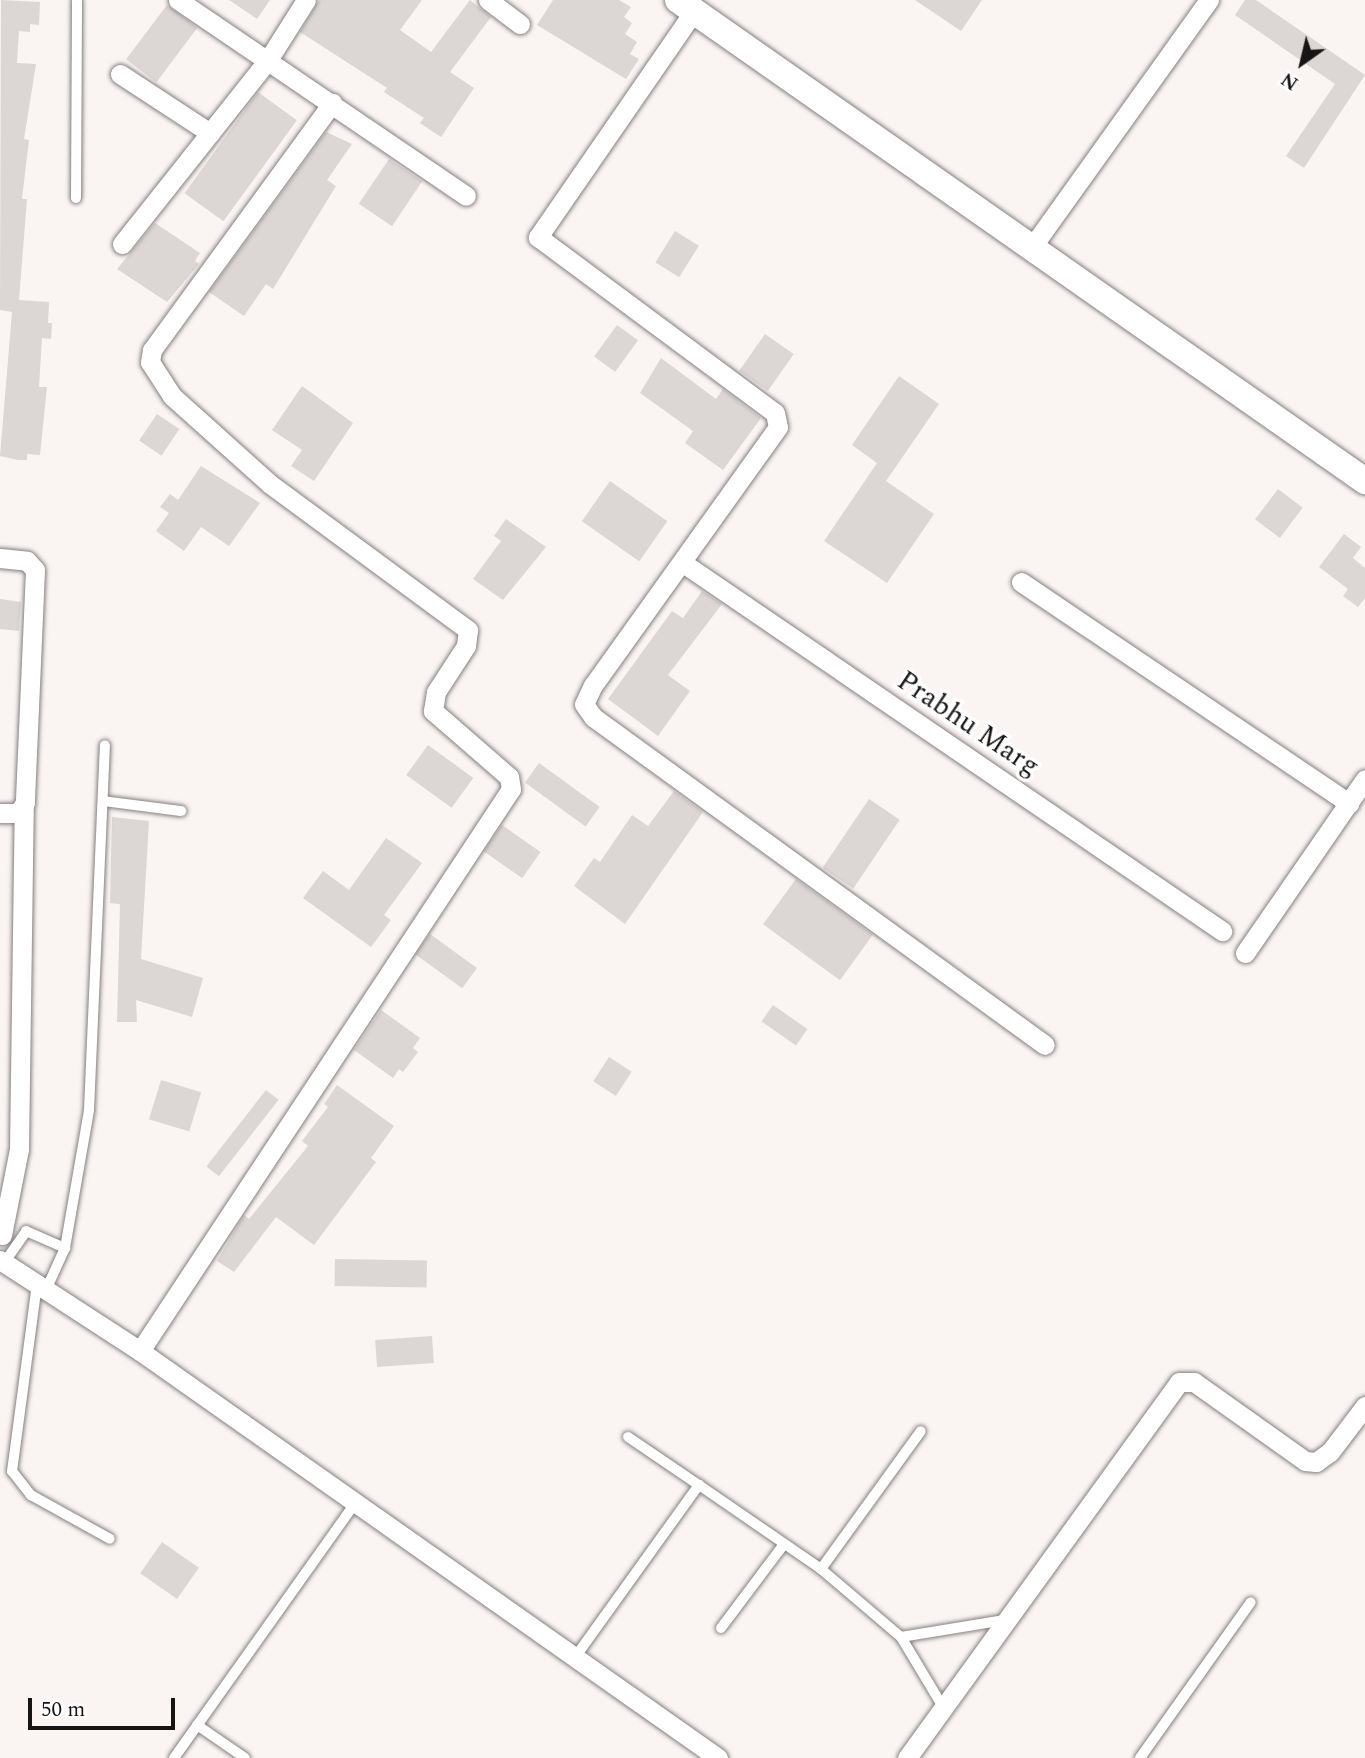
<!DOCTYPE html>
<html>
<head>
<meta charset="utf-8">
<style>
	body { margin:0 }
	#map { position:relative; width:1365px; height:1758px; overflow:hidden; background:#faf4f3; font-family:Spectral,serif }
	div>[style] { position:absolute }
	.building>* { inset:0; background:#dcd6d5; transform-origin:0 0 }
	.roads { filter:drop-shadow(0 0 2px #85807f) drop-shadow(0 0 2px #85807f) }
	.lane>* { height:10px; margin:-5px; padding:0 5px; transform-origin:5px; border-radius:5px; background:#fff }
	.street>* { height:19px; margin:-9.5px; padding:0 9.5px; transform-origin:9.5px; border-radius:9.5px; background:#fff }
	.secondary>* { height:26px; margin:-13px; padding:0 13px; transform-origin:13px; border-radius:13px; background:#fff }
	span { translate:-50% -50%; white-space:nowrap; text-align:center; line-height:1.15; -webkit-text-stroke:7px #fff; paint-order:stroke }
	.street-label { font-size:28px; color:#161414 }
	.north { position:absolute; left:1267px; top:28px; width:70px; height:70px; -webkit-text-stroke:5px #fff; paint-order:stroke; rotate:214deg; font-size:19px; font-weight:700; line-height:28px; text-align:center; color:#161414 }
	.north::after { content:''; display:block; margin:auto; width:24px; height:32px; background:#161414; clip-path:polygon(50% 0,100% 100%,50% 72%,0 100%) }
	.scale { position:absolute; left:28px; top:1698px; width:147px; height:32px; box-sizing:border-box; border:4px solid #161414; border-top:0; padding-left:9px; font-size:21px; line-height:24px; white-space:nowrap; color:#161414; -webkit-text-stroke:5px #fff; paint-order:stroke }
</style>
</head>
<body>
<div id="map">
	<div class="building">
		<div style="clip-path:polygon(1px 0,40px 2px,39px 25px,30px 24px,30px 32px,19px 31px,17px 63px,36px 64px,24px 139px,29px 140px,22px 199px,27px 199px,19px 300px,49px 302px,48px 323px,52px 323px,51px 339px,42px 338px,39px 387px,47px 387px,40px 455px,27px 454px,27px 460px,18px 460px,0 456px,12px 312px,0 310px)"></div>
		<div style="clip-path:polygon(229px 0,270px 0,257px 19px)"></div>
		<div style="clip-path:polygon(319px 0,422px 0,400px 30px,431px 52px,470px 0,491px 17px,450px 72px,474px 88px,441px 137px,420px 123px,424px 118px,384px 92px,387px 88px,300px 32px)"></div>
		<div style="clip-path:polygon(553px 0,619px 0,631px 7px,624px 17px,632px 23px,625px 34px,637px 42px,630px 54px,639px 59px,626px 79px,537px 25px)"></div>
		<div style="clip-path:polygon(915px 0,982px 0,961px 31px)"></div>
		<div style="clip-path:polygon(1245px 0,1256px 0,1365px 75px,1304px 168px,1286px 156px,1335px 84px,1235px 15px)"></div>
		<div style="left:167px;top:5px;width:38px;height:68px;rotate:37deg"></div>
		<div style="left:258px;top:92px;width:48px;height:125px;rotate:36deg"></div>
		<div style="clip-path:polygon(326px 132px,352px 144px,327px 180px,336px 186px,273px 289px,266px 284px,244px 316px,209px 292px)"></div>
		<div style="left:389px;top:159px;width:40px;height:54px;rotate:34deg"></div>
		<div style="clip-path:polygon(155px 223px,200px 253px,195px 261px,199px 264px,167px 302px,117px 269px)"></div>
		<div style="left:675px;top:231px;width:28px;height:37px;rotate:32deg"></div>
		<div style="left:617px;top:325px;width:26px;height:39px;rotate:36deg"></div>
		<div style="left:765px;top:334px;width:35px;height:45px;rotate:35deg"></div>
		<div style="clip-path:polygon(661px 358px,716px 399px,723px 389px,761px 418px,723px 470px,685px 443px,693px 431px,640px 393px)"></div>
		<div style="clip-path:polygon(899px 376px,939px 404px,886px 481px,934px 514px,887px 583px,824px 541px,877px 463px,852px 445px)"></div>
		<div style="clip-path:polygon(302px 386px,353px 423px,314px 481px,291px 466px,302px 450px,272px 430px)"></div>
		<div style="left:157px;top:414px;width:27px;height:32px;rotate:34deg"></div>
		<div style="clip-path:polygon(201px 466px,260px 503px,229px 546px,201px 527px,184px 551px,156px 531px,169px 513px,160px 507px,170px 494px,178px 500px)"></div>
		<div style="left:610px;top:481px;width:70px;height:49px;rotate:35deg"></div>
		<div style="left:1278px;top:489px;width:31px;height:38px;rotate:37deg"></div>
		<div style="clip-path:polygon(506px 519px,546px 547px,503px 600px,473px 579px,501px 541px,494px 536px)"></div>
		<div style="clip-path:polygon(1344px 534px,1361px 547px,1353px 558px,1365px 568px,1365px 598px,1358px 607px,1343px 596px,1348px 589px,1319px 567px)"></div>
		<div style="clip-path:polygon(702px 591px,722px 604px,668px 675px,690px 691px,658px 736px,608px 699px,672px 611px,683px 618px)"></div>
		<div style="clip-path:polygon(0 599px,21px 602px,19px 631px,0 629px)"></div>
		<div style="left:428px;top:745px;width:56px;height:37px;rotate:36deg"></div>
		<div style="left:539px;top:763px;width:75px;height:24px;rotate:36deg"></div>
		<div style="clip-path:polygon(674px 791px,703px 812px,625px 924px,574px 886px,594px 858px,600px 862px,632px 815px,648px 826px)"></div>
		<div style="left:869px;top:799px;width:37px;height:83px;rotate:34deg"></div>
		<div style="clip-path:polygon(112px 817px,149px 821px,141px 959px,203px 978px,192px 1017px,136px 1000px,137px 1022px,117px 1022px,120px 904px,110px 903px)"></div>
		<div style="left:502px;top:825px;width:47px;height:32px;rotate:35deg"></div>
		<div style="clip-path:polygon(386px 838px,422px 863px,384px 915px,391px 920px,371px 947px,303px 898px,323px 871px,349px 890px)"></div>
		<div style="left:796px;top:879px;width:95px;height:56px;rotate:36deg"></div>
		<div style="left:430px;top:934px;width:58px;height:25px;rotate:36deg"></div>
		<div style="left:773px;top:1005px;width:42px;height:20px;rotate:35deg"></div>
		<div style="clip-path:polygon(381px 1010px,420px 1038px,413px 1048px,418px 1052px,403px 1072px,399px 1069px,393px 1078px,354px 1050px)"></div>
		<div style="left:609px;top:1057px;width:27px;height:29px;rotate:33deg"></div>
		<div style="left:161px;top:1080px;width:42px;height:41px;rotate:17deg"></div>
		<div style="clip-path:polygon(337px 1085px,394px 1126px,371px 1158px,376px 1162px,314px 1245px,276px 1217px,234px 1272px,217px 1261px,244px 1215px,249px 1219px,308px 1146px,302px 1141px,328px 1107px,324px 1104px)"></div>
		<div style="left:266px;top:1090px;width:16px;height:97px;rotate:38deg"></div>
		<div style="left:335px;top:1259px;width:92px;height:27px;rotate:1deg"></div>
		<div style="left:432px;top:1336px;width:27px;height:57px;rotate:86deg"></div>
		<div style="left:162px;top:1542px;width:45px;height:38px;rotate:35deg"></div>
	</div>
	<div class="roads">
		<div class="lane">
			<div style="left:76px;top:198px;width:198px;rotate:-89.7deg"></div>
			<div style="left:103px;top:801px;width:79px;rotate:7.3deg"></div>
			<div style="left:4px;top:1263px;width:39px;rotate:-55deg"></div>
			<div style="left:26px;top:1231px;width:43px;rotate:23.6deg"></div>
			<div style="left:37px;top:1284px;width:189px;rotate:97.6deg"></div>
			<div style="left:12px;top:1471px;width:31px;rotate:52deg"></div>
			<div style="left:31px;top:1495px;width:90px;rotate:29.1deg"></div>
			<div style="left:46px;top:1290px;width:46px;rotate:-65.7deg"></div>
			<div style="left:65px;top:1248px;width:140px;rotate:-80.1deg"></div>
			<div style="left:89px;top:1110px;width:365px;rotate:-87.5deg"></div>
			<div style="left:628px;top:1437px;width:86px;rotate:34.1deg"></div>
			<div style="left:821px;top:1569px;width:170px;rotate:-54.1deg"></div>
			<div style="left:721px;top:1628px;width:105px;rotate:-53.1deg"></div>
			<div style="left:901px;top:1637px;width:82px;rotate:59deg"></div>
			<div style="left:576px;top:1656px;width:211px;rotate:-54.3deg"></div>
			<div style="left:699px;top:1485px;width:148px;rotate:34.5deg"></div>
			<div style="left:821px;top:1569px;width:105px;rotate:40.4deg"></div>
			<div style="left:901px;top:1637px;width:105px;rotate:-9.3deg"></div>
			<div style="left:197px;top:1725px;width:58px;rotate:34.5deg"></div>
			<div style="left:174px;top:1758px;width:313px;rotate:-54.6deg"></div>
			<div style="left:1140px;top:1758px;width:191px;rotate:-54.6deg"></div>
		</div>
		<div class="street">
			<div style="left:178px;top:0;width:348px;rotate:34.2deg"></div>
			<div style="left:488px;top:0;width:40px;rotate:37deg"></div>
			<div style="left:694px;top:11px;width:275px;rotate:124.6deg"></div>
			<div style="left:538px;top:237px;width:295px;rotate:36.6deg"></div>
			<div style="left:775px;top:413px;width:14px;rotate:78deg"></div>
			<div style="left:778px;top:427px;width:317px;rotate:125.6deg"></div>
			<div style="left:593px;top:685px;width:21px;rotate:115deg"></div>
			<div style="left:584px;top:704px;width:16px;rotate:55deg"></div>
			<div style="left:593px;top:717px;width:558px;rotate:35.97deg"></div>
			<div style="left:120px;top:74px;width:108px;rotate:33.2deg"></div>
			<div style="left:122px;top:244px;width:235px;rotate:-51.6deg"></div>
			<div style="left:268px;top:60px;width:71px;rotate:-57.7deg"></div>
			<div style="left:1032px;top:247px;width:304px;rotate:-54.4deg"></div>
			<div style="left:0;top:558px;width:27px;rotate:6deg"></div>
			<div style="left:27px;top:561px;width:12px;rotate:48deg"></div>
			<div style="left:35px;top:570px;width:233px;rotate:92.5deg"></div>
			<div style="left:25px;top:803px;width:12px;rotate:125deg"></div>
			<div style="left:18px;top:813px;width:18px;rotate:180deg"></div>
			<div style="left:683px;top:563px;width:653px;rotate:34.32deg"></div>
			<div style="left:1021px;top:582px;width:396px;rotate:34deg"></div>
			<div style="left:1245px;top:953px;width:211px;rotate:-55.4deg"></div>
			<div style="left:2px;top:1235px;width:88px;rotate:-78.8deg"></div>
			<div style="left:19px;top:1149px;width:341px;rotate:-89.2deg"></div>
			<div style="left:0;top:1260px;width:167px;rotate:33deg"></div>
			<div style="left:140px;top:1351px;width:707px;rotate:35.15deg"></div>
			<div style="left:140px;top:1351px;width:673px;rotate:-56.57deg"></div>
			<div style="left:511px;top:789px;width:12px;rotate:-99deg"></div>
			<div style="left:509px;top:777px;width:101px;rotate:-139deg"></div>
			<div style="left:433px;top:711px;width:19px;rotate:-81deg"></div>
			<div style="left:436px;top:692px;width:55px;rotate:-56.9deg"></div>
			<div style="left:466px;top:646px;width:16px;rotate:-83deg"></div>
			<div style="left:468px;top:630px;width:246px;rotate:-143.6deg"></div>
			<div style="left:270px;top:484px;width:132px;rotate:-138.1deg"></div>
			<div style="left:172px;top:396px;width:40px;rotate:-122.9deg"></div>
			<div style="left:150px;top:362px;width:12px;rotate:-81deg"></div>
			<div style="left:152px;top:350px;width:306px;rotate:-53.9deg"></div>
			<div style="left:907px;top:1758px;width:464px;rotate:-54.1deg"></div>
			<div style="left:1179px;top:1382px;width:15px"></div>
			<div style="left:1194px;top:1382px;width:136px;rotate:35.4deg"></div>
			<div style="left:1305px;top:1461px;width:11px;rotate:5deg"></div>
			<div style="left:1316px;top:1462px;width:17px;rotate:-36deg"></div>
			<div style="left:1330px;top:1452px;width:58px;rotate:-52.7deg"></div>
		</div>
		<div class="secondary">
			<div style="left:678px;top:0;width:839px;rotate:35deg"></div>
		</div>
	</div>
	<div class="street-label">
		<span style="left:968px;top:724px;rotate:34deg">Prabhu Marg</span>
	</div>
	<div class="north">N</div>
	<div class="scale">50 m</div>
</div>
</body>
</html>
